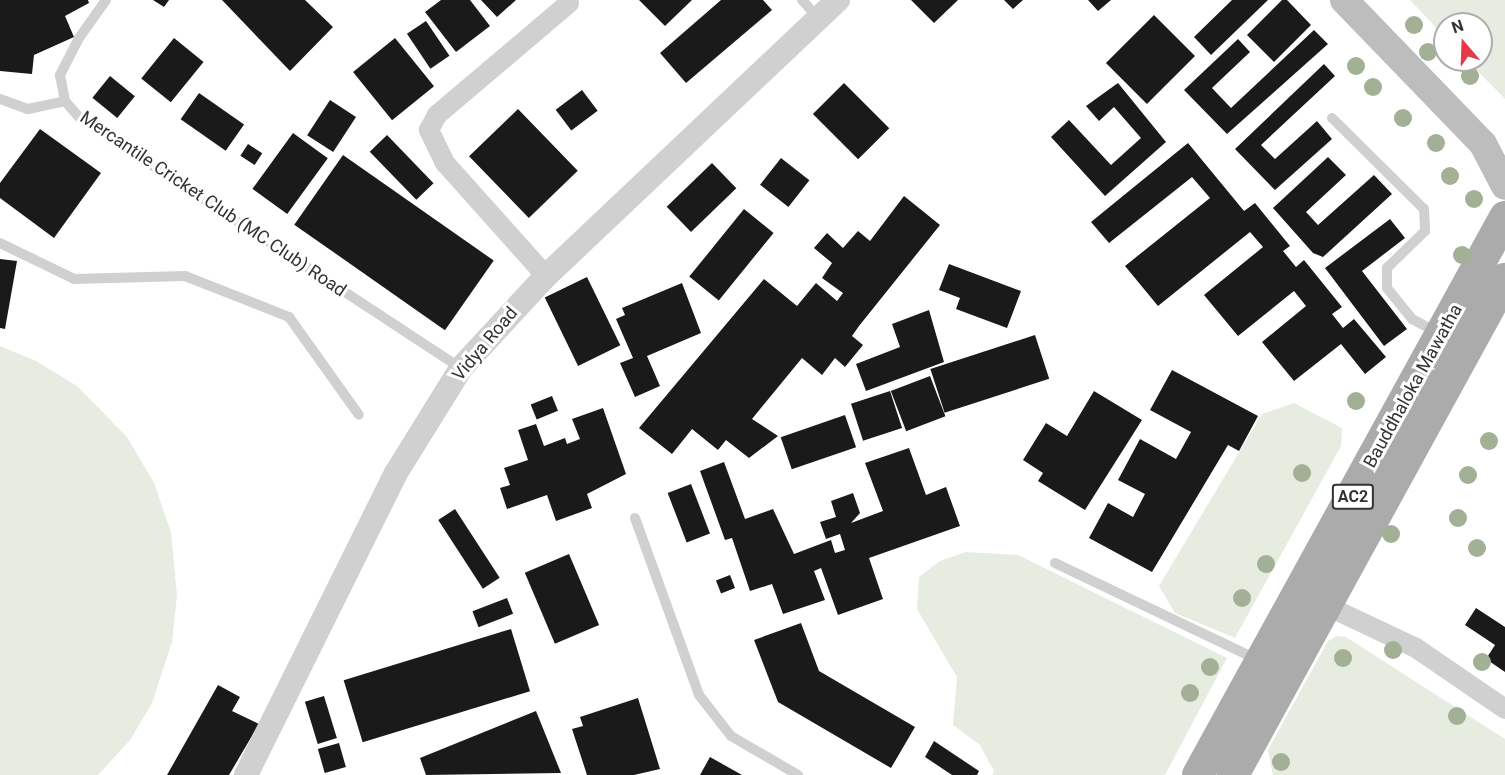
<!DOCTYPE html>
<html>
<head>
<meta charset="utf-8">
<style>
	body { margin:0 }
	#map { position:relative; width:1505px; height:775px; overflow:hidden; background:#fff; font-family:Roboto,sans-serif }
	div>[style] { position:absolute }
	.green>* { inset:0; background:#e6ecdf }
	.building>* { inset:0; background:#1a1a1a; transform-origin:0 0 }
	.service>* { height:10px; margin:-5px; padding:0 5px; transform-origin:5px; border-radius:5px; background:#d0d0d0 }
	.minor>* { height:20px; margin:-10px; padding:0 10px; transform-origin:10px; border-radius:10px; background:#d0d0d0 }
	.tertiary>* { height:24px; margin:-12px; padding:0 12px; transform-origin:12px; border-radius:12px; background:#d0d0d0 }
	.secondary>* { height:28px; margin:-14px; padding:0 14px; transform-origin:14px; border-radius:14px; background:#bdbdbd }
	.primary>* { height:32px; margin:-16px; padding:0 16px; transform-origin:16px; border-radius:16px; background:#ababab }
	.trees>* { width:18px; height:18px; margin:-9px; border-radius:50%; background:#a2b095 }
	span { translate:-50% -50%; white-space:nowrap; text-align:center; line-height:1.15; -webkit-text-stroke:6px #fff; paint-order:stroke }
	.shield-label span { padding:2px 4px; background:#fff; border:2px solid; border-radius:4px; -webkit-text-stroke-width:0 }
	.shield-label { font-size:16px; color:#333; font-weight:700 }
	.street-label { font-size:18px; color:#333 }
	.north { position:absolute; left:1433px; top:12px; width:60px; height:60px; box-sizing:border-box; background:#fff; border:2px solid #adadad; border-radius:50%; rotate:341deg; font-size:16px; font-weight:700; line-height:24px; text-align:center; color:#333 }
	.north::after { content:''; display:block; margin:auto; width:21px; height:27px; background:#e63946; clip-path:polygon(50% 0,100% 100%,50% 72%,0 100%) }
</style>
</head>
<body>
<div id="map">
	<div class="green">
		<div style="clip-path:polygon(1410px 0,1505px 0,1505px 99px,1467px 60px,1481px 60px,1481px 24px,1445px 24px,1445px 37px)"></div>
		<div style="clip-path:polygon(0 346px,36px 361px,77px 386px,127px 437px,154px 483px,171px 532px,177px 595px,172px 642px,152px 703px,130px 740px,98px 775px,0 775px)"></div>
		<div style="clip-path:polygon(1294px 403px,1342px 428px,1341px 446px,1235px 638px,1175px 613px,1159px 586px,1262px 414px)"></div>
		<div style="clip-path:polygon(966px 552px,1018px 555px,1227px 658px,1165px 775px,992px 775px,994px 771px,980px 745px,953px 725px,957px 677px,917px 609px,919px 577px,940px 561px)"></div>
		<div style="clip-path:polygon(1337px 636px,1346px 637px,1505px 739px,1505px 775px,1273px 775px,1268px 750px,1328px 641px)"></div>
	</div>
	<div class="building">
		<div style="clip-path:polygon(0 0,88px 0,89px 3px,65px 16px,74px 37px,34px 55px,32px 74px,0 71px)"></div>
		<div style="clip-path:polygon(153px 0,169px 0,164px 7px)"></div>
		<div style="clip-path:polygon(222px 0,305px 0,333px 27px,290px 71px)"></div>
		<div style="clip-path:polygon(441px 0,470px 0,490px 26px,456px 52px,425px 12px)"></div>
		<div style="clip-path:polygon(481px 0,516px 0,497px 17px)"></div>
		<div style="clip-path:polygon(639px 0,692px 0,665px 26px)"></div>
		<div style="clip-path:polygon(721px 0,763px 0,772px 10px,686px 83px,660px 53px)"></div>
		<div style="clip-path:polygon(911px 0,958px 0,934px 23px)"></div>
		<div style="clip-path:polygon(1004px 0,1023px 0,1013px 9px)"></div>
		<div style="clip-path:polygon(1088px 0,1111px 0,1098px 11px)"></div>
		<div style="clip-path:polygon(1232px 0,1268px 0,1211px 55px,1194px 37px)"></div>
		<div style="clip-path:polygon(1282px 0,1287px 0,1311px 25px,1274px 62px,1247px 35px)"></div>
		<div style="left:1154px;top:15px;width:58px;height:68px;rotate:45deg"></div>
		<div style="left:426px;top:21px;width:42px;height:23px;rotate:56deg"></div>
		<div style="clip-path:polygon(1314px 30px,1328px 44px,1227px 134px,1184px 90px,1238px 39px,1250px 52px,1212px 88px,1231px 108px)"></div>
		<div style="left:174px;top:38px;width:38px;height:52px;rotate:39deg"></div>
		<div style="left:395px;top:38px;width:62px;height:54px;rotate:51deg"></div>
		<div style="clip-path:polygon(1324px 64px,1335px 76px,1261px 145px,1275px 159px,1317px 121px,1332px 139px,1275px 190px,1235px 149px)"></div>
		<div style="left:110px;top:76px;width:32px;height:28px;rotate:39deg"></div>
		<div style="left:844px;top:83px;width:64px;height:44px;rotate:45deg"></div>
		<div style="clip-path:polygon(1118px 83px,1166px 142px,1105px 196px,1051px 137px,1069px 120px,1111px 165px,1141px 138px,1114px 107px,1099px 121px,1086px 106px)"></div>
		<div style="left:582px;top:90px;width:26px;height:33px;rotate:53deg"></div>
		<div style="left:199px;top:93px;width:55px;height:32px;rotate:35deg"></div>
		<div style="left:330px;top:100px;width:31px;height:42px;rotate:33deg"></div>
		<div style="left:518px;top:109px;width:86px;height:68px;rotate:46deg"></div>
		<div style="clip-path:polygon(40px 129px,101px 173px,54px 238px,0 198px,0 183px)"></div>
		<div style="left:293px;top:133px;width:43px;height:69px;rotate:36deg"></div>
		<div style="left:387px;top:135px;width:67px;height:24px;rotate:46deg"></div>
		<div style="clip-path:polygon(1188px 143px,1244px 211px,1255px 203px,1290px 246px,1283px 251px,1296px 267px,1304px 260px,1342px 307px,1332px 314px,1343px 328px,1354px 319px,1386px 357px,1365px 374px,1341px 344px,1294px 381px,1262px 342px,1306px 306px,1294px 291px,1238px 336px,1204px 295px,1263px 247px,1250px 232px,1158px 306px,1125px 266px,1210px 198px,1192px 177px,1109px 243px,1091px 222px)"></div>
		<div style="left:248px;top:144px;width:17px;height:14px;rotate:33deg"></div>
		<div style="left:343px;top:155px;width:184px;height:85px;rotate:35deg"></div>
		<div style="clip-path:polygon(1328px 157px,1346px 175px,1306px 212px,1318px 225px,1374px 175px,1392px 194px,1323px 257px,1313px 253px,1273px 208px)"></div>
		<div style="left:781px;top:158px;width:36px;height:34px;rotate:38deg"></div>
		<div style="left:712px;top:163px;width:35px;height:63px;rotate:46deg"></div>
		<div style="clip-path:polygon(904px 196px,940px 225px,859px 326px,852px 336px,863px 345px,845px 367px,835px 358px,822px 375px,802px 358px,752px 419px,778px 436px,749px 458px,726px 440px,718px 450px,692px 429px,672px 454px,639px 428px,764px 279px,797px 306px,816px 283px,837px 301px,843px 293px,822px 278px,832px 263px,814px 248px,827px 233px,843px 248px,858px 231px,870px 241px)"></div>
		<div style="left:744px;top:209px;width:38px;height:87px;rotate:39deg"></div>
		<div style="clip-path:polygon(1390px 219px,1405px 238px,1362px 271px,1407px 329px,1384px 346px,1325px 268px)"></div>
		<div style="clip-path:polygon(0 259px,17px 261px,5px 329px,0 328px)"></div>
		<div style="clip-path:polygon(949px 264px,1021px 291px,1007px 328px,956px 309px,960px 298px,939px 290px)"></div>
		<div style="left:587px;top:277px;width:76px;height:47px;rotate:64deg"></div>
		<div style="clip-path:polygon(682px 283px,701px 333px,647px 356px,660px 386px,635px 397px,620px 363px,633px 358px,616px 319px,625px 315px,622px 308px)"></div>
		<div style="clip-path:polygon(929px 310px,944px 362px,866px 391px,856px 364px,900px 347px,892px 324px)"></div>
		<div style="left:1035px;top:335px;width:46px;height:110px;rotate:72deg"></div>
		<div style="clip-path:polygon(1172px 370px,1258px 416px,1239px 451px,1228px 445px,1152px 572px,1089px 538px,1108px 503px,1133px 517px,1145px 494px,1118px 480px,1140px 439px,1176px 459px,1191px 432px,1150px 410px)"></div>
		<div style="left:930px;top:376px;width:43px;height:42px;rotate:69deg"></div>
		<div style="left:890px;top:391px;width:39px;height:41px;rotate:72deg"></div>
		<div style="clip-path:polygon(1094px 391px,1142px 420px,1085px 510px,1038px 481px,1043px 473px,1023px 460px,1046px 423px,1067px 436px)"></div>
		<div style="left:552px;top:396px;width:16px;height:23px;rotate:68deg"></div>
		<div style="clip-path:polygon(603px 408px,626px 474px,587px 494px,592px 508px,556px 521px,547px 495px,507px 509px,500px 488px,510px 485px,504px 468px,528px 460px,518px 430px,536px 424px,544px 446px,565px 438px,567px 444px,580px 439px,572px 419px)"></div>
		<div style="left:845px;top:415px;width:34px;height:68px;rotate:71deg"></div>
		<div style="clip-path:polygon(909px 448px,926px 495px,946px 487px,960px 526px,869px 558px,883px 599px,838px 615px,821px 568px,814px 571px,825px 600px,783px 614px,772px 584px,750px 591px,732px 538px,725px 540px,700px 471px,724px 462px,745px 519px,773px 509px,794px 554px,831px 540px,835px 553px,845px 550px,840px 534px,826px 539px,820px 522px,836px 517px,831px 501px,853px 493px,860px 513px,851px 523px,883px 511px,865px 463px)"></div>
		<div style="left:691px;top:484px;width:53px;height:25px;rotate:69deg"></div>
		<div style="left:455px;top:509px;width:82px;height:20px;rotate:57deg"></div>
		<div style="left:569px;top:554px;width:77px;height:48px;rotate:67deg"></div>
		<div style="left:730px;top:575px;width:14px;height:15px;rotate:69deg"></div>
		<div style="left:507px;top:598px;width:17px;height:37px;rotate:69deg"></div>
		<div style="clip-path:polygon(1476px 608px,1505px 627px,1505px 672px,1486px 659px,1495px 645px,1465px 625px)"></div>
		<div style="clip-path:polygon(801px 623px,819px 671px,915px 727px,891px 768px,778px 702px,754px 640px)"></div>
		<div style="left:511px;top:629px;width:65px;height:175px;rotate:73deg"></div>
		<div style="clip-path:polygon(218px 685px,240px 697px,232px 711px,259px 724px,229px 775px,167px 775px)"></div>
		<div style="left:324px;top:696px;width:44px;height:20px;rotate:73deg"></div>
		<div style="clip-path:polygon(638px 698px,660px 769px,634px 775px,587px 775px,572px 729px,583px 726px,580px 717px)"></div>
		<div style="clip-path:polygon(536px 711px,561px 773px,426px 775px,420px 758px)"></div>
		<div style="clip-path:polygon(934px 741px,979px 771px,977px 775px,952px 775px,925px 757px)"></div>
		<div style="left:339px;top:743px;width:25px;height:22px;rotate:74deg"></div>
		<div style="clip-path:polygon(710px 757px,742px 775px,700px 775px)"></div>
	</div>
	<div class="service">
		<div style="left:106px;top:0;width:47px;rotate:125.4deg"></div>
		<div style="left:79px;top:38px;width:42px;rotate:117.2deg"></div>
		<div style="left:60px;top:75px;width:26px;rotate:79deg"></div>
		<div style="left:65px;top:101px;width:23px;rotate:49deg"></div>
		<div style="left:80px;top:118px;width:456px;rotate:33.3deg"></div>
		<div style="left:802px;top:0;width:24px;rotate:48deg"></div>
		<div style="left:0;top:99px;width:30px;rotate:20deg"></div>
		<div style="left:28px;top:109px;width:38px;rotate:-12deg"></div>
		<div style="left:1332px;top:118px;width:129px;rotate:44.7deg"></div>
		<div style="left:1424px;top:209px;width:22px;rotate:87deg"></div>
		<div style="left:1425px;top:231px;width:53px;rotate:135.8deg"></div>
		<div style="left:1387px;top:268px;width:20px;rotate:90deg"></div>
		<div style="left:1387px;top:288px;width:40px;rotate:51deg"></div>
		<div style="left:1412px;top:319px;width:30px;rotate:28deg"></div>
		<div style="left:0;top:243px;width:82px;rotate:25.9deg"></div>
		<div style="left:74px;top:279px;width:111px;rotate:-1.5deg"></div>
		<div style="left:185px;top:276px;width:112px;rotate:21.5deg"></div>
		<div style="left:289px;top:317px;width:120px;rotate:54.5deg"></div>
		<div style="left:635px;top:518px;width:188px;rotate:70.1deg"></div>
		<div style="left:699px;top:695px;width:52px;rotate:52deg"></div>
		<div style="left:731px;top:736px;width:78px;rotate:30.2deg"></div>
		<div style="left:1055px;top:563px;width:225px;rotate:25.5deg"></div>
	</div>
	<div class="minor">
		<div style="left:546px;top:276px;width:152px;rotate:-131.8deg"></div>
		<div style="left:445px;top:163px;width:37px;rotate:-116deg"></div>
		<div style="left:429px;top:130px;width:17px;rotate:-62deg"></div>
		<div style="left:437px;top:115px;width:173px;rotate:-40.3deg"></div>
		<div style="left:1325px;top:605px;width:101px;rotate:25.3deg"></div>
		<div style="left:1416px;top:648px;width:108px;rotate:34.4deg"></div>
	</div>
	<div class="tertiary">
		<div style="left:246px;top:775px;width:337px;rotate:-63.6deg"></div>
		<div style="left:396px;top:473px;width:123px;rotate:-58.2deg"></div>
		<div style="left:461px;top:368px;width:125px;rotate:-47.3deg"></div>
		<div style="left:546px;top:276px;width:402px;rotate:-43.4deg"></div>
	</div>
	<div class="secondary">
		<div style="left:1344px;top:0;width:200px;rotate:46deg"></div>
		<div style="left:1483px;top:144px;width:47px;rotate:62.4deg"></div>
	</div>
	<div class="primary">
		<div style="left:1198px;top:775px;width:637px;rotate:-61.18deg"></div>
		<div style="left:1233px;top:775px;width:566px;rotate:-61.26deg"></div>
	</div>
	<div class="trees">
		<div style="left:1414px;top:25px"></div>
		<div style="left:1428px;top:52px"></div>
		<div style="left:1356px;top:66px"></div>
		<div style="left:1470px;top:76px"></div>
		<div style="left:1373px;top:87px"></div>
		<div style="left:1403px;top:118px"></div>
		<div style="left:1436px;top:143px"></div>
		<div style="left:1450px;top:176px"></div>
		<div style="left:1474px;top:199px"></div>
		<div style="left:1462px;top:255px"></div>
		<div style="left:1356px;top:401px"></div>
		<div style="left:1489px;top:441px"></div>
		<div style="left:1302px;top:473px"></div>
		<div style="left:1468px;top:475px"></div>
		<div style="left:1458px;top:518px"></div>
		<div style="left:1391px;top:534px"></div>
		<div style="left:1477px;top:548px"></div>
		<div style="left:1266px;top:564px"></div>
		<div style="left:1242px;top:598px"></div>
		<div style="left:1393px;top:650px"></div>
		<div style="left:1343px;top:658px"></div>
		<div style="left:1482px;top:662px"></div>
		<div style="left:1210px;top:667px"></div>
		<div style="left:1190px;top:693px"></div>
		<div style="left:1457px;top:716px"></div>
		<div style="left:1281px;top:762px"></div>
	</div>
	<div class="shield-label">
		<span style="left:1353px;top:497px">AC2</span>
	</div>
	<div class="street-label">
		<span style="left:213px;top:204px;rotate:34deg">Mercantile Cricket Club (MC Club) Road</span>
		<span style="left:485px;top:344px;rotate:-50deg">Vidya Road</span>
		<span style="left:1413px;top:386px;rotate:-61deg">Bauddhaloka Mawatha</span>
	</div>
	<div class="north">N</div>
</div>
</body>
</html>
